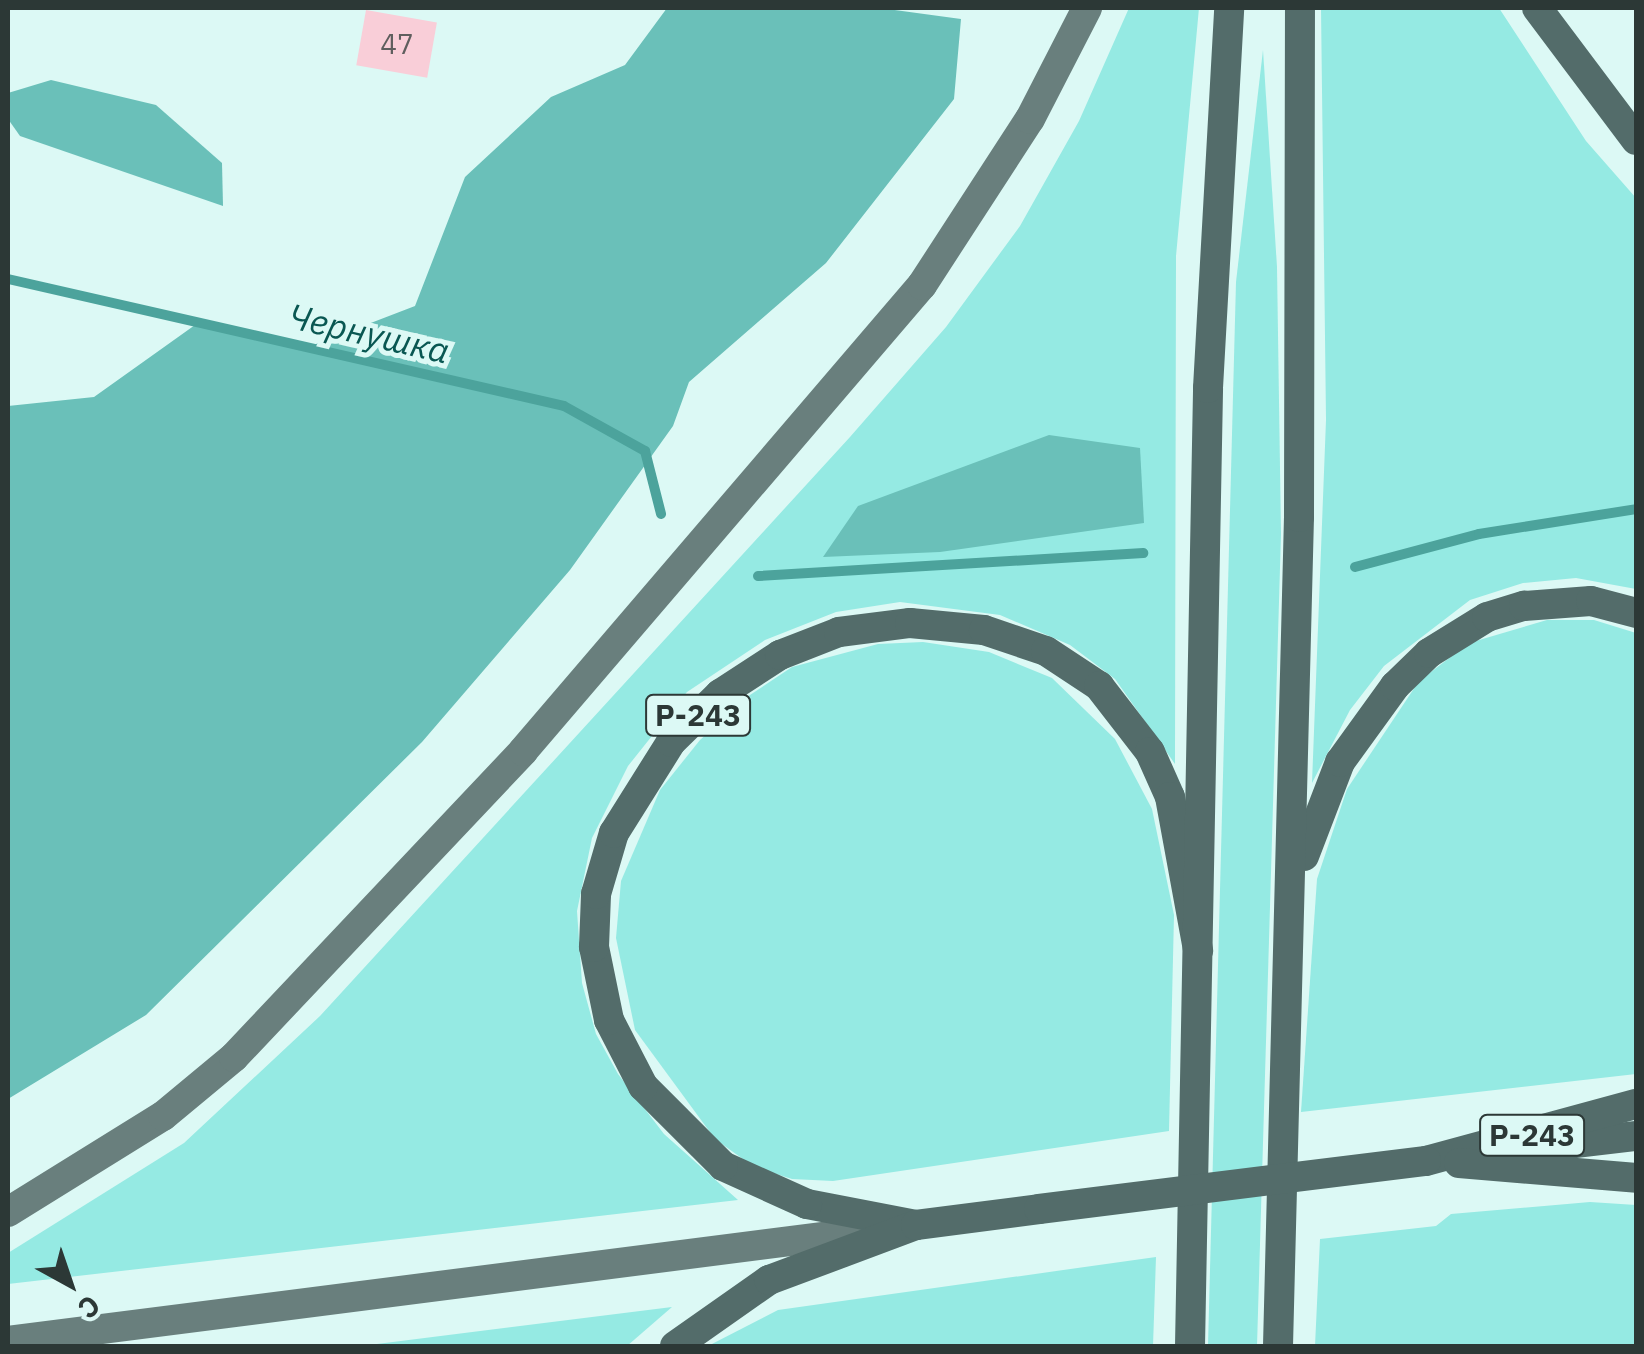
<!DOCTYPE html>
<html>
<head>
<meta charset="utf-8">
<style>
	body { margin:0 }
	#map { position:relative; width:1644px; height:1354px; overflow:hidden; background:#dcf9f5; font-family:"IBM Plex Sans",sans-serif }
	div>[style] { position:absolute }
	.green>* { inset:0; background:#95eae3 }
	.forest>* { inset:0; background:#6ac0b9 }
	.stream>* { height:10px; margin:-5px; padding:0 5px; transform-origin:5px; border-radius:5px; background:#4ca39c }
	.building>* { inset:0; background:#f9ced8; transform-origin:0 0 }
	.major>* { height:30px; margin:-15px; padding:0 15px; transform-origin:15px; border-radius:15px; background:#697f7d }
	.highway>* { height:30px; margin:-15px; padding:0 15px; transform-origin:15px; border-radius:15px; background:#536c6a }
	.highway-bridge>* { height:30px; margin:-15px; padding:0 15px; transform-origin:15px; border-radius:15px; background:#536c6a }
	span { translate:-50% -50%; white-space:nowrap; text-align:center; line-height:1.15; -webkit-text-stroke:10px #dcf9f5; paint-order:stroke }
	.number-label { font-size:28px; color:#5f5e5e }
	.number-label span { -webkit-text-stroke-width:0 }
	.shield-label span { padding:2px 8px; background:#dcf9f5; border:2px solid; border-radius:8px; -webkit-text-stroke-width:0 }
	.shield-label { font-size:30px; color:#2c3836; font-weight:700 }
	.water-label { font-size:35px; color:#095752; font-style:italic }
	.frame { position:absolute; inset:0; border:10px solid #2c3836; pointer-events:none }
	.north { position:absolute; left:20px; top:1234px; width:100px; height:100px; -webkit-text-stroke:8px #dcf9f5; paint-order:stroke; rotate:140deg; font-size:28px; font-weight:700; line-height:40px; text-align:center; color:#2c3836 }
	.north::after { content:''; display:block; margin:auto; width:35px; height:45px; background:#2c3836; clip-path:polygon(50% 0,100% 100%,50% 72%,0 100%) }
</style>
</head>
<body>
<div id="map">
	<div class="green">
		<div style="clip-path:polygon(1129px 8px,1199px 8px,1176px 256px,1175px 764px,1115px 679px,1070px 645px,1000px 615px,900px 602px,836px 612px,765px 640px,687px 692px,628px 766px,592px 838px,577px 911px,582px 983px,596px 1034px,618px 1074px,664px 1134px,738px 1200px,8px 1284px,8px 1253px,184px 1143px,320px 1016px,850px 437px,946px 327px,1020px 226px,1079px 121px)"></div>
		<div style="clip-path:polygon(1321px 8px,1499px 8px,1586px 141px,1636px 198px,1636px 589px,1576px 578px,1523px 583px,1470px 600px,1384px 666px,1350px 710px,1312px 783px,1326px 420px)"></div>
		<div style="clip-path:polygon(1263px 50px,1277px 267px,1281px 534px,1257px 1346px,1208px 1346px,1236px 282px)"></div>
		<div style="clip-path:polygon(1547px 620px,1594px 620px,1636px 633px,1636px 1074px,1301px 1112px,1317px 879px,1347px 789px,1419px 681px,1469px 643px)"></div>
		<div style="clip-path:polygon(923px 642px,989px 652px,1052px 678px,1115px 739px,1152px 809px,1174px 915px,1169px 1131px,833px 1181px,792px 1179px,754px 1167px,715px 1139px,635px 1030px,616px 938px,621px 881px,660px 790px,700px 740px,750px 695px,792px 667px,878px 644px)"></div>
		<div style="clip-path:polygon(1590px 1202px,1636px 1205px,1636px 1346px,1315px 1346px,1320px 1239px,1436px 1226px,1451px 1214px)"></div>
		<div style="clip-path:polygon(1156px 1257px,1153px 1346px,708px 1346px,778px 1310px)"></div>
		<div style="clip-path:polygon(672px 1307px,627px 1346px,361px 1346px)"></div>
	</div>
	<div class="forest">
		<div style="clip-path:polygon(667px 8px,880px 8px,961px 19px,954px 99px,826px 263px,689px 382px,673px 426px,570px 570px,422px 742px,146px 1015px,8px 1099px,8px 406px,94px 397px,195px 325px,303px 349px,415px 306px,465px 177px,551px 97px,625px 65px)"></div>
		<div style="clip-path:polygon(51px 80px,156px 105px,222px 163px,223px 206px,20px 136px,8px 119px,8px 93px)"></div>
		<div style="clip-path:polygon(1049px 435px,1140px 448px,1144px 523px,940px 552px,823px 557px,858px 506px)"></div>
	</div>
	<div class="stream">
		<div style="left:8px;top:279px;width:570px;rotate:12.87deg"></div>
		<div style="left:564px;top:406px;width:93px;rotate:29.1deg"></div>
		<div style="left:645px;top:451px;width:65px;rotate:75.7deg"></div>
		<div style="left:1355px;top:567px;width:128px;rotate:-14.9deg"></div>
		<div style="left:1479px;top:534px;width:159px;rotate:-9deg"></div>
		<div style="left:758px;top:576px;width:386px;rotate:-3.4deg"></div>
	</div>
	<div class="building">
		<div style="left:366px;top:10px;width:72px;height:56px;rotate:10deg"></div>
	</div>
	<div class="major">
		<div style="left:8px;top:1212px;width:182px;rotate:-31.8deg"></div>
		<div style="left:163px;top:1116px;width:92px;rotate:-39.7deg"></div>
		<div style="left:234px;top:1057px;width:421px;rotate:-46.6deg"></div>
		<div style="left:523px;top:751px;width:613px;rotate:-49.43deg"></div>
		<div style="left:922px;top:285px;width:198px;rotate:-57deg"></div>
		<div style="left:1030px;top:119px;width:125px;rotate:-62.8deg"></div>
		<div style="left:8px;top:1341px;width:891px;rotate:-7.28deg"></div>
	</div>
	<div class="highway">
		<div style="left:1537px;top:8px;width:165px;rotate:53.1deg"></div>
		<div style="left:1304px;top:856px;width:101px;rotate:-69deg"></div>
		<div style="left:1340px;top:762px;width:94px;rotate:-54.1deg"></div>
		<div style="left:1395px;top:686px;width:47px;rotate:-44.1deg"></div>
		<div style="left:1429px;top:653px;width:68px;rotate:-31.8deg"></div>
		<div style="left:1487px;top:617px;width:39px;rotate:-17deg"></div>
		<div style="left:1524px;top:606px;width:67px;rotate:-4.3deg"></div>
		<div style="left:1591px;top:601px;width:47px;rotate:14.9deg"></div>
		<div style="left:1558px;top:1145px;width:79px;rotate:-6.6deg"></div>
		<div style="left:1426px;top:1161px;width:218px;rotate:-15.2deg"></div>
		<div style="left:1459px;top:1163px;width:178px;rotate:4.8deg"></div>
		<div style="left:916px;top:1225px;width:111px;rotate:-169.1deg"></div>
		<div style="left:807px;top:1204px;width:92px;rotate:-155.7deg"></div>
		<div style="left:723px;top:1166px;width:113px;rotate:-135deg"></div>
		<div style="left:643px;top:1086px;width:74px;rotate:-117.3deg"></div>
		<div style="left:609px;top:1020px;width:75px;rotate:-101.6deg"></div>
		<div style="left:594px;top:947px;width:53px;rotate:-87.8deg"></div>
		<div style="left:596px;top:894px;width:64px;rotate:-73.6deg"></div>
		<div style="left:614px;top:833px;width:107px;rotate:-57.9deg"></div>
		<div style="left:671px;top:742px;width:69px;rotate:-44.4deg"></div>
		<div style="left:720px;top:694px;width:72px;rotate:-33deg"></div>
		<div style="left:780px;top:655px;width:63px;rotate:-21.3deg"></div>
		<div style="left:839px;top:632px;width:72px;rotate:-7.2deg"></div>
		<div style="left:910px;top:623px;width:74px;rotate:5.4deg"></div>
		<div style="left:984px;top:630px;width:65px;rotate:18.7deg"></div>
		<div style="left:1046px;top:651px;width:64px;rotate:33.4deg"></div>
		<div style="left:1099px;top:686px;width:83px;rotate:52.3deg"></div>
		<div style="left:1150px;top:752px;width:49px;rotate:66deg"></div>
		<div style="left:1170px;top:797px;width:156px;rotate:79.6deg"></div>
		<div style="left:675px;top:1346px;width:115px;rotate:-35.1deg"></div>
		<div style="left:769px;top:1280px;width:157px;rotate:-20.5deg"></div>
		<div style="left:916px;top:1225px;width:124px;rotate:-7.4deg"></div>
		<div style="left:1190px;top:1346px;width:958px;rotate:-88.92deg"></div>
		<div style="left:1208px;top:388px;width:381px;rotate:-86.8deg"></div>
		<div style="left:1278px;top:1346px;width:829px;rotate:-88.55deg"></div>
		<div style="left:1299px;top:517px;width:509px;rotate:-89.89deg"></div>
	</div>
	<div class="highway-bridge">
		<div style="left:1039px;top:1209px;width:390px;rotate:-7.1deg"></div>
	</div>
	<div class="number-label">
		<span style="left:397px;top:44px">47</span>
	</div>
	<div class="shield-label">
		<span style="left:698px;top:715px">Р-243</span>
		<span style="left:1532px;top:1135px">Р-243</span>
	</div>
	<div class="water-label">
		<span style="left:369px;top:333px;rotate:13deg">Чернушка</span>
	</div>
	<div class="frame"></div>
	<div class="north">С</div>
</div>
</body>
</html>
